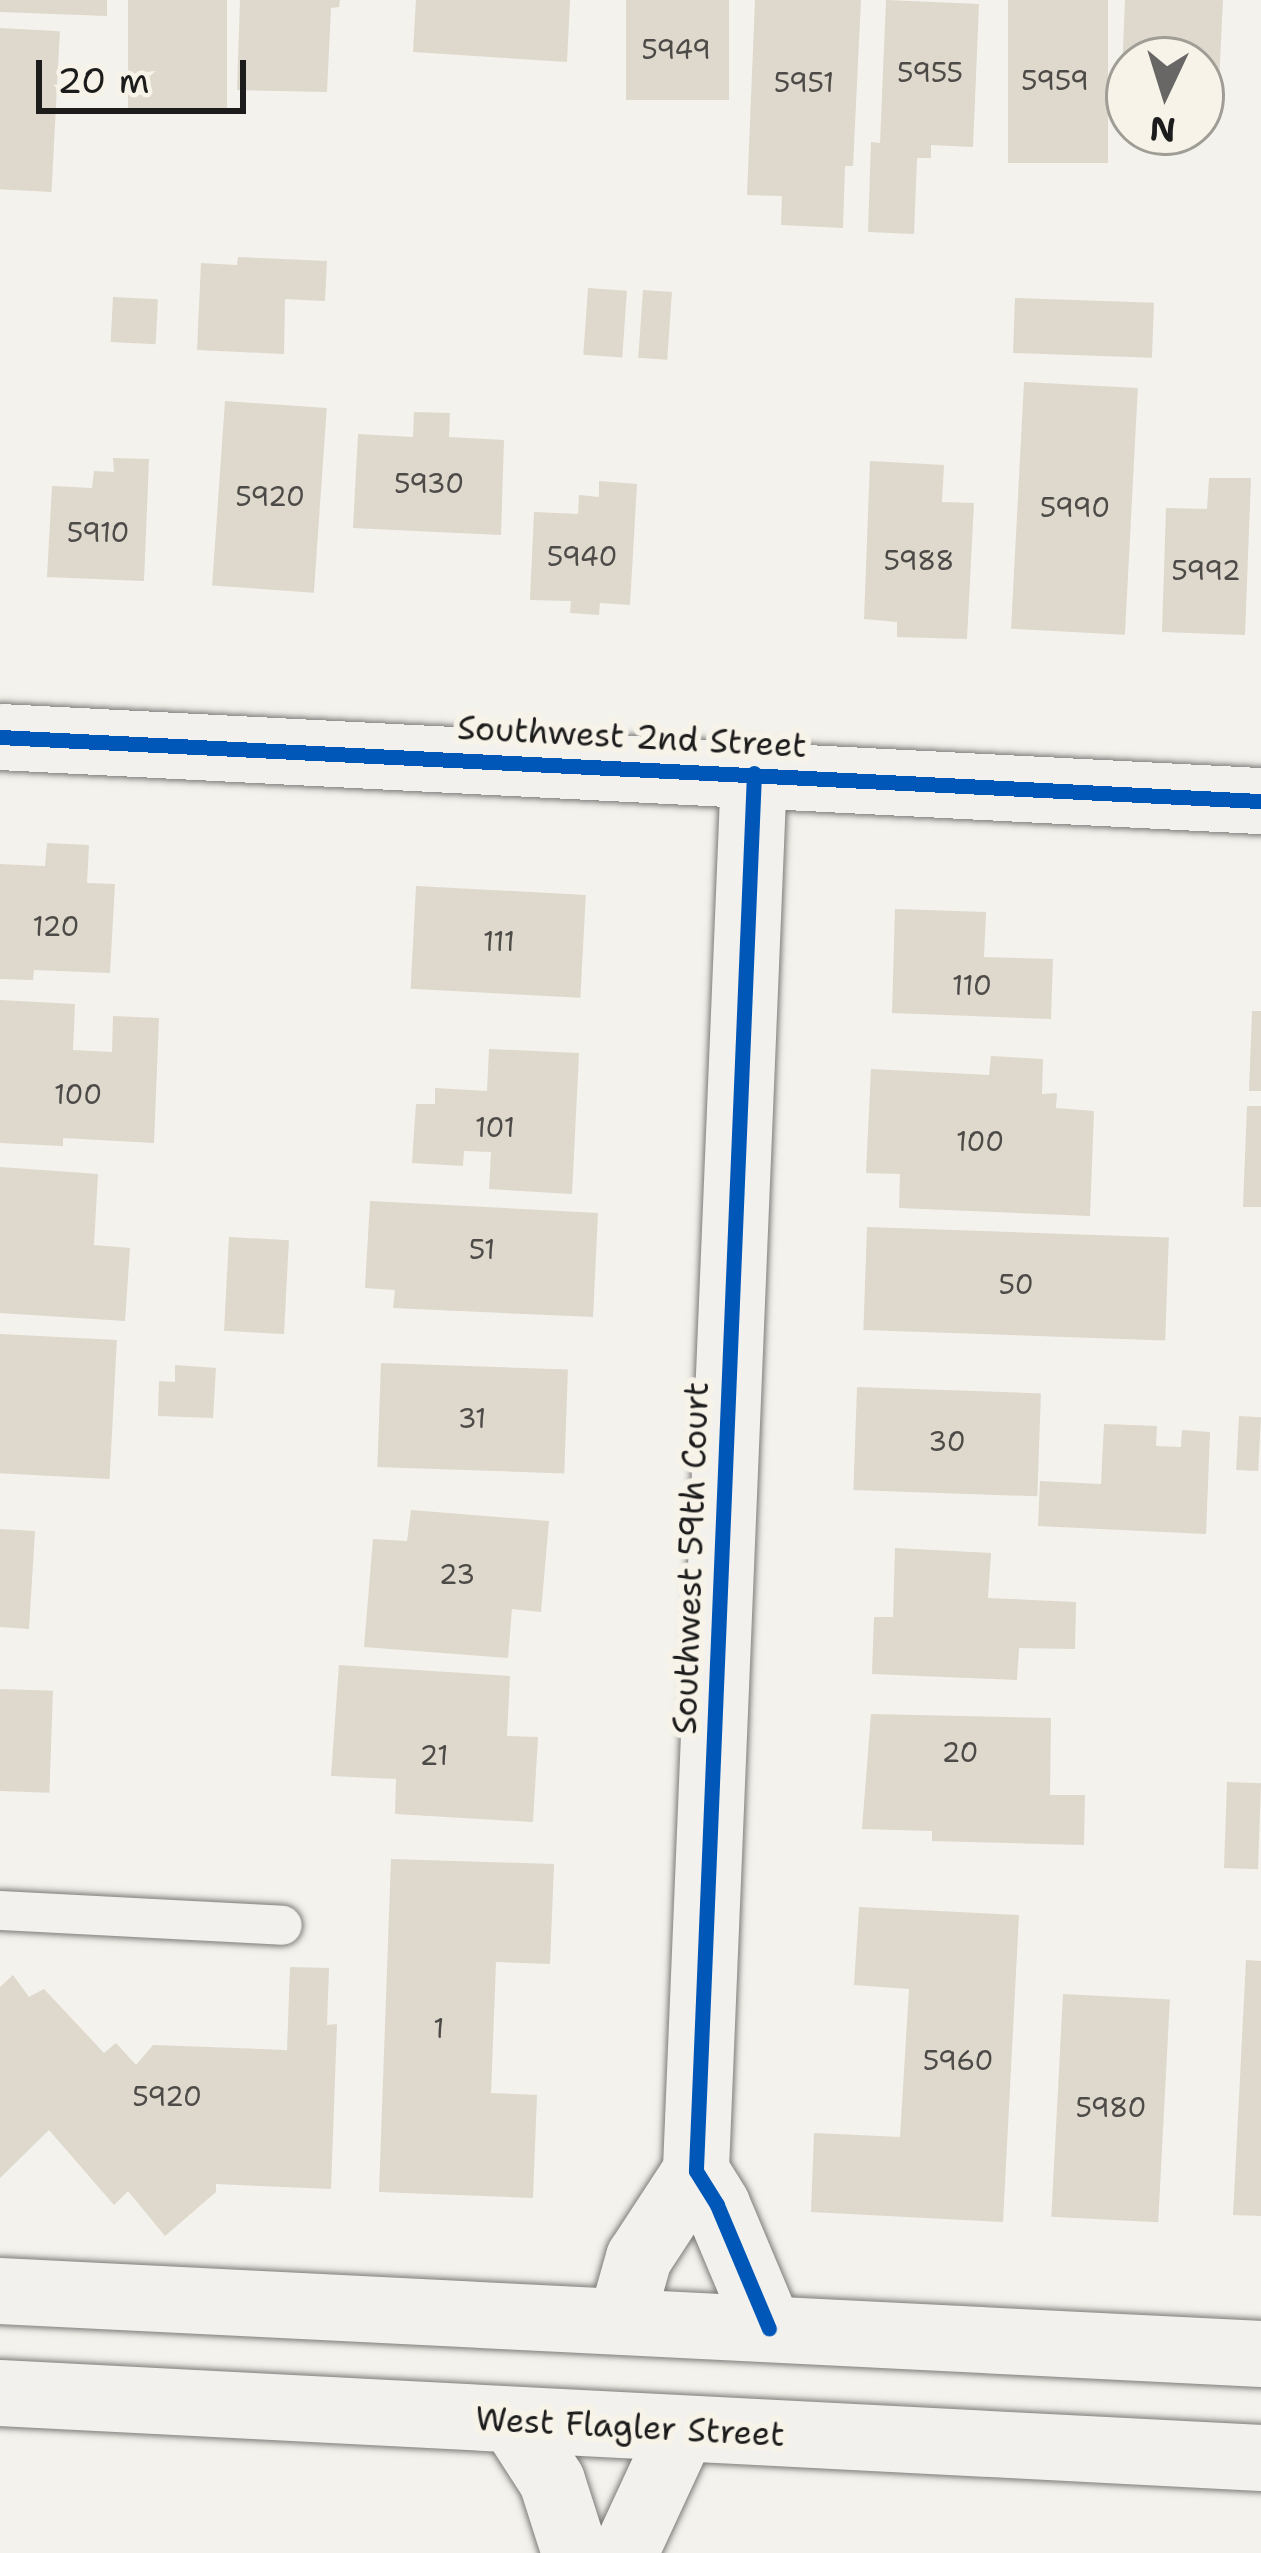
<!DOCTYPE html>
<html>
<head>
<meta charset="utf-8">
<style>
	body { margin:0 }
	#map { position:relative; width:1261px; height:2553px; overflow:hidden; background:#f4f2ec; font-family:"Shantell Sans",sans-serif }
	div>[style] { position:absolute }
	.building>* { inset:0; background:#dfd8cc; transform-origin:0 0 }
	.roads { filter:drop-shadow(0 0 3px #7d7c7a) drop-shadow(0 0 3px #7d7c7a) }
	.lane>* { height:39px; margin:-19.5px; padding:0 19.5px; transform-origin:19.5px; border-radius:19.5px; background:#f2f1ed }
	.street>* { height:66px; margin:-33px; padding:0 33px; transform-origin:33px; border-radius:33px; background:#f2f1ed }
	.secondary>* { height:66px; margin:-33px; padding:0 33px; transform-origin:33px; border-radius:33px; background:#f2f1ed }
	.cycleway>* { height:15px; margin:-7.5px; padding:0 7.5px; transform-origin:7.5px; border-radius:7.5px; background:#0057b8 }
	span { translate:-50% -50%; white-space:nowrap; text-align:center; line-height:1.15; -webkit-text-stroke:12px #f7f3e8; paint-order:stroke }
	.number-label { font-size:27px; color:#4d4b48 }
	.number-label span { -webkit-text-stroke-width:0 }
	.street-label { font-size:33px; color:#1c1c1c }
	.north { position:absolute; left:1105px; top:36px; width:120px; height:120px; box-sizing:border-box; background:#f7f3e8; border:3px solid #9f9d96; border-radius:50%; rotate:184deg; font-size:33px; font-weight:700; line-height:48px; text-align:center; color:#1c1c1c }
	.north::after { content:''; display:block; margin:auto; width:42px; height:54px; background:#686765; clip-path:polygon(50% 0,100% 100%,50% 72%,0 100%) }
	.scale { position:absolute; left:36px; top:60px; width:210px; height:54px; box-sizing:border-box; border:6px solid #1c1c1c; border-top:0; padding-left:15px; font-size:36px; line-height:42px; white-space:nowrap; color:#1c1c1c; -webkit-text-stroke:9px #f7f3e8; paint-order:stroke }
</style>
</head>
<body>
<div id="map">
	<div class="building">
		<div style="clip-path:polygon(0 0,107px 0,107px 16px,0 12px)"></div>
		<div style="left:128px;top:0;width:99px;height:112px"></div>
		<div style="clip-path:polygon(240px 0,340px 0,339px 7px,331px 8px,327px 92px,237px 90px)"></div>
		<div style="clip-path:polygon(416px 0,570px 0,567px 62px,413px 52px)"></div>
		<div style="left:626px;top:0;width:103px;height:100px"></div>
		<div style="clip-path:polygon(755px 0,861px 0,853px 166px,845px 166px,843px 228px,781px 225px,782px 196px,747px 195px)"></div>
		<div style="clip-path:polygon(886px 0,979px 4px,973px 147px,931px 145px,931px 158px,917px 158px,914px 234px,868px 232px,871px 142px,880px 143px)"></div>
		<div style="left:1008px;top:0;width:100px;height:163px"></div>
		<div style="clip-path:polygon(1125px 0,1223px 0,1217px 125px,1201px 124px,1201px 60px,1129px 60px,1129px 121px,1120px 121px)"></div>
		<div style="left:0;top:28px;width:60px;height:161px;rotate:3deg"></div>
		<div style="clip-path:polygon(238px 257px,327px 261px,325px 301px,285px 299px,284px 354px,197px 350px,201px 263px,237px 265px)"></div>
		<div style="left:588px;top:288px;width:39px;height:67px;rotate:4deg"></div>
		<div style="left:643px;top:290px;width:29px;height:68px;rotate:4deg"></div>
		<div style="left:113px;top:297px;width:45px;height:45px;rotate:3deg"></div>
		<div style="left:1015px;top:298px;width:139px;height:55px;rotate:2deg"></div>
		<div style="left:1024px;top:382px;width:114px;height:247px;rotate:3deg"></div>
		<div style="left:225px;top:401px;width:102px;height:185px;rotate:4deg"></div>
		<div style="clip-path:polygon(414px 412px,450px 413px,449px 437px,504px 440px,501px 535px,353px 528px,358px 434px,413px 437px)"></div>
		<div style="clip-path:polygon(113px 458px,149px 459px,144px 581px,47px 577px,52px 486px,92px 488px,94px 471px,114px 472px)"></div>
		<div style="clip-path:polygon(870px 461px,944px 465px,942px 502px,974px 503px,967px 639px,897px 637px,897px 622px,864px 619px)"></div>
		<div style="clip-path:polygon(1209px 478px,1251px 478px,1245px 635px,1162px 632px,1166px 508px,1207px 509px)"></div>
		<div style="clip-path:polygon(599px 481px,637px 484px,630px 605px,600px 603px,599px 615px,570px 613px,571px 601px,530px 600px,534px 512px,578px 514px,579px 495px,599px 497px)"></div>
		<div style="clip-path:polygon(47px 843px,89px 845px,87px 883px,115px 884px,110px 973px,34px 970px,33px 980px,0 979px,0 864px,45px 866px)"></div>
		<div style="left:416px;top:886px;width:170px;height:103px;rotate:3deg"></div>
		<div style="clip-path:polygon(895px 909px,986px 912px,984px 957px,1053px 959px,1051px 1019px,892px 1013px)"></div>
		<div style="clip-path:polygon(0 1000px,75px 1004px,73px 1050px,112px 1052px,113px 1016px,159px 1018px,154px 1143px,63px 1138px,63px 1146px,0 1143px)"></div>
		<div style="clip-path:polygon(1252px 1011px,1261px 1011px,1261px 1091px,1249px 1091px)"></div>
		<div style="clip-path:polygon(489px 1049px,579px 1053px,572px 1194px,489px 1189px,491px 1152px,464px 1151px,463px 1166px,412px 1163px,416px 1104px,435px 1104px,435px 1088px,487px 1091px)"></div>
		<div style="clip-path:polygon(991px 1056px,1043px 1059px,1042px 1094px,1057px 1093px,1056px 1108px,1094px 1111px,1090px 1216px,899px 1208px,900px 1174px,866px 1173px,871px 1069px,989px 1075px)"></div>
		<div style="clip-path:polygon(1247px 1106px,1261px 1106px,1261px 1207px,1243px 1207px)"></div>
		<div style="clip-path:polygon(0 1167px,98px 1174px,94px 1245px,130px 1248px,125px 1321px,0 1313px)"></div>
		<div style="clip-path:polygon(370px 1201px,598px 1213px,593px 1317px,393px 1308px,395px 1290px,365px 1288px)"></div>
		<div style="left:867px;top:1227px;width:302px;height:103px;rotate:2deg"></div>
		<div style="left:229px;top:1237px;width:60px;height:94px;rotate:3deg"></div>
		<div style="left:0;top:1334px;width:117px;height:139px;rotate:3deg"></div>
		<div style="left:381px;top:1363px;width:187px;height:104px;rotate:2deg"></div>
		<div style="clip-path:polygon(175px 1365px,216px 1368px,213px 1418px,158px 1416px,159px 1381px,175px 1382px)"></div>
		<div style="left:857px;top:1387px;width:184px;height:103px;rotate:2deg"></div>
		<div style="left:1239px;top:1416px;width:22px;height:54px;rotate:3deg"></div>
		<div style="clip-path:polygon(1104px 1424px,1157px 1426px,1156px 1446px,1181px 1447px,1182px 1430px,1210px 1432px,1206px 1534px,1038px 1526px,1040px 1481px,1101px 1484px)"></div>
		<div style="clip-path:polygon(411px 1510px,549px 1521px,541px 1612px,512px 1609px,508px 1658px,364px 1647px,373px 1539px,407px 1541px)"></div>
		<div style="clip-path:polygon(0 1529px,35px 1531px,29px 1629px,0 1627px)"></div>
		<div style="clip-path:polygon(895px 1548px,991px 1553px,988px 1598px,1076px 1602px,1075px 1649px,1019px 1648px,1017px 1680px,872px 1674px,874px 1617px,893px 1617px)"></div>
		<div style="clip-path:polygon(339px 1665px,510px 1676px,507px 1736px,538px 1737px,533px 1822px,395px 1814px,396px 1779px,331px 1776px)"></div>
		<div style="left:0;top:1689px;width:53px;height:102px;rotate:2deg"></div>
		<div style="clip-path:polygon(871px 1714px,1051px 1718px,1050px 1795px,1085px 1795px,1084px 1845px,932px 1841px,932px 1831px,862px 1829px)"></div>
		<div style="left:1227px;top:1782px;width:34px;height:86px;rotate:2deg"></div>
		<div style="clip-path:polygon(391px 1859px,554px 1864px,550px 1964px,496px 1962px,491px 2093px,537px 2095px,533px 2198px,379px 2192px)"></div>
		<div style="clip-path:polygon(859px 1907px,1019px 1915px,1003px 2222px,811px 2212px,814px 2133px,900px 2137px,909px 1989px,854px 1985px)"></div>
		<div style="clip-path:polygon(1246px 1960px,1261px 1961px,1261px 2216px,1233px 2215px)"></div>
		<div style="clip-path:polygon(290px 1967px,329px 1968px,327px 2025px,337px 2024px,331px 2189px,216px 2184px,216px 2192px,165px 2236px,128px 2191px,114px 2205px,49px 2130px,0 2178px,0 1987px,13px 1975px,29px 1997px,44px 1989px,104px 2053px,116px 2043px,136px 2065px,153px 2045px,287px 2050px)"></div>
		<div style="left:1063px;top:1994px;width:107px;height:223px;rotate:3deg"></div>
	</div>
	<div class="roads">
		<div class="lane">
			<div style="left:0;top:1910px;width:282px;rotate:3deg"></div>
		</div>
		<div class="street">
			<div style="left:0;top:737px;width:1263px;rotate:2.91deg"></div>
			<div style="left:754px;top:773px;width:1399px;rotate:92.38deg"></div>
			<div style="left:696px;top:2171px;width:40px;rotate:58deg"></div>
			<div style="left:717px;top:2205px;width:134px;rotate:67.2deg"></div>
			<div style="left:621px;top:2321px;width:66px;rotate:-74.1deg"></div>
			<div style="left:639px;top:2258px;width:104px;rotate:-56.8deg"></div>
			<div style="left:514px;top:2422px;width:70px;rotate:57.2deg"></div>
			<div style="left:552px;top:2481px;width:76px;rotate:72.3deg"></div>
			<div style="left:625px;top:2553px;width:136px;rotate:-65.1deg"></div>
		</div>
		<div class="secondary">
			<div style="left:0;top:2291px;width:1263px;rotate:2.86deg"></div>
			<div style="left:0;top:2393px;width:1263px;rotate:2.95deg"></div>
		</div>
	</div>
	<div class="cycleway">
		<div style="left:0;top:737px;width:1263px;rotate:2.91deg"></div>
		<div style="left:754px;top:773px;width:1399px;rotate:92.38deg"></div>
		<div style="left:696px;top:2171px;width:40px;rotate:58deg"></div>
		<div style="left:717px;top:2205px;width:134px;rotate:67.2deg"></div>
	</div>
	<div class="number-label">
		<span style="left:676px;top:50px">5949</span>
		<span style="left:930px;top:73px">5955</span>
		<span style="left:1055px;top:81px">5959</span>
		<span style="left:804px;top:83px">5951</span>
		<span style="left:429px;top:484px">5930</span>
		<span style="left:270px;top:497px">5920</span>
		<span style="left:1075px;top:508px">5990</span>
		<span style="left:98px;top:533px">5910</span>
		<span style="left:582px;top:557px">5940</span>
		<span style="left:919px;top:561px">5988</span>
		<span style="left:1206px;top:571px">5992</span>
		<span style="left:56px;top:927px">120</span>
		<span style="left:499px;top:942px">111</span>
		<span style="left:972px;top:986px">110</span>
		<span style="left:78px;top:1095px">100</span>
		<span style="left:495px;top:1128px">101</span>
		<span style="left:980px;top:1142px">100</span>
		<span style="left:482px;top:1250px">51</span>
		<span style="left:1016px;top:1285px">50</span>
		<span style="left:472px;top:1419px">31</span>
		<span style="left:947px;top:1442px">30</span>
		<span style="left:457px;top:1575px">23</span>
		<span style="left:960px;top:1753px">20</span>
		<span style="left:434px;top:1756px">21</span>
		<span style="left:439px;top:2029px">1</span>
		<span style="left:958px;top:2061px">5960</span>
		<span style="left:167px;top:2097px">5920</span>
		<span style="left:1111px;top:2108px">5980</span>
	</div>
	<div class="street-label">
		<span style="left:632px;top:737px;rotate:3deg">Southwest 2nd Street</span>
		<span style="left:691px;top:1558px;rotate:-88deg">Southwest 59th Court</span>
		<span style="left:630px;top:2427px;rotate:3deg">West Flagler Street</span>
	</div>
	<div class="north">N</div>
	<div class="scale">20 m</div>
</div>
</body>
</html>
